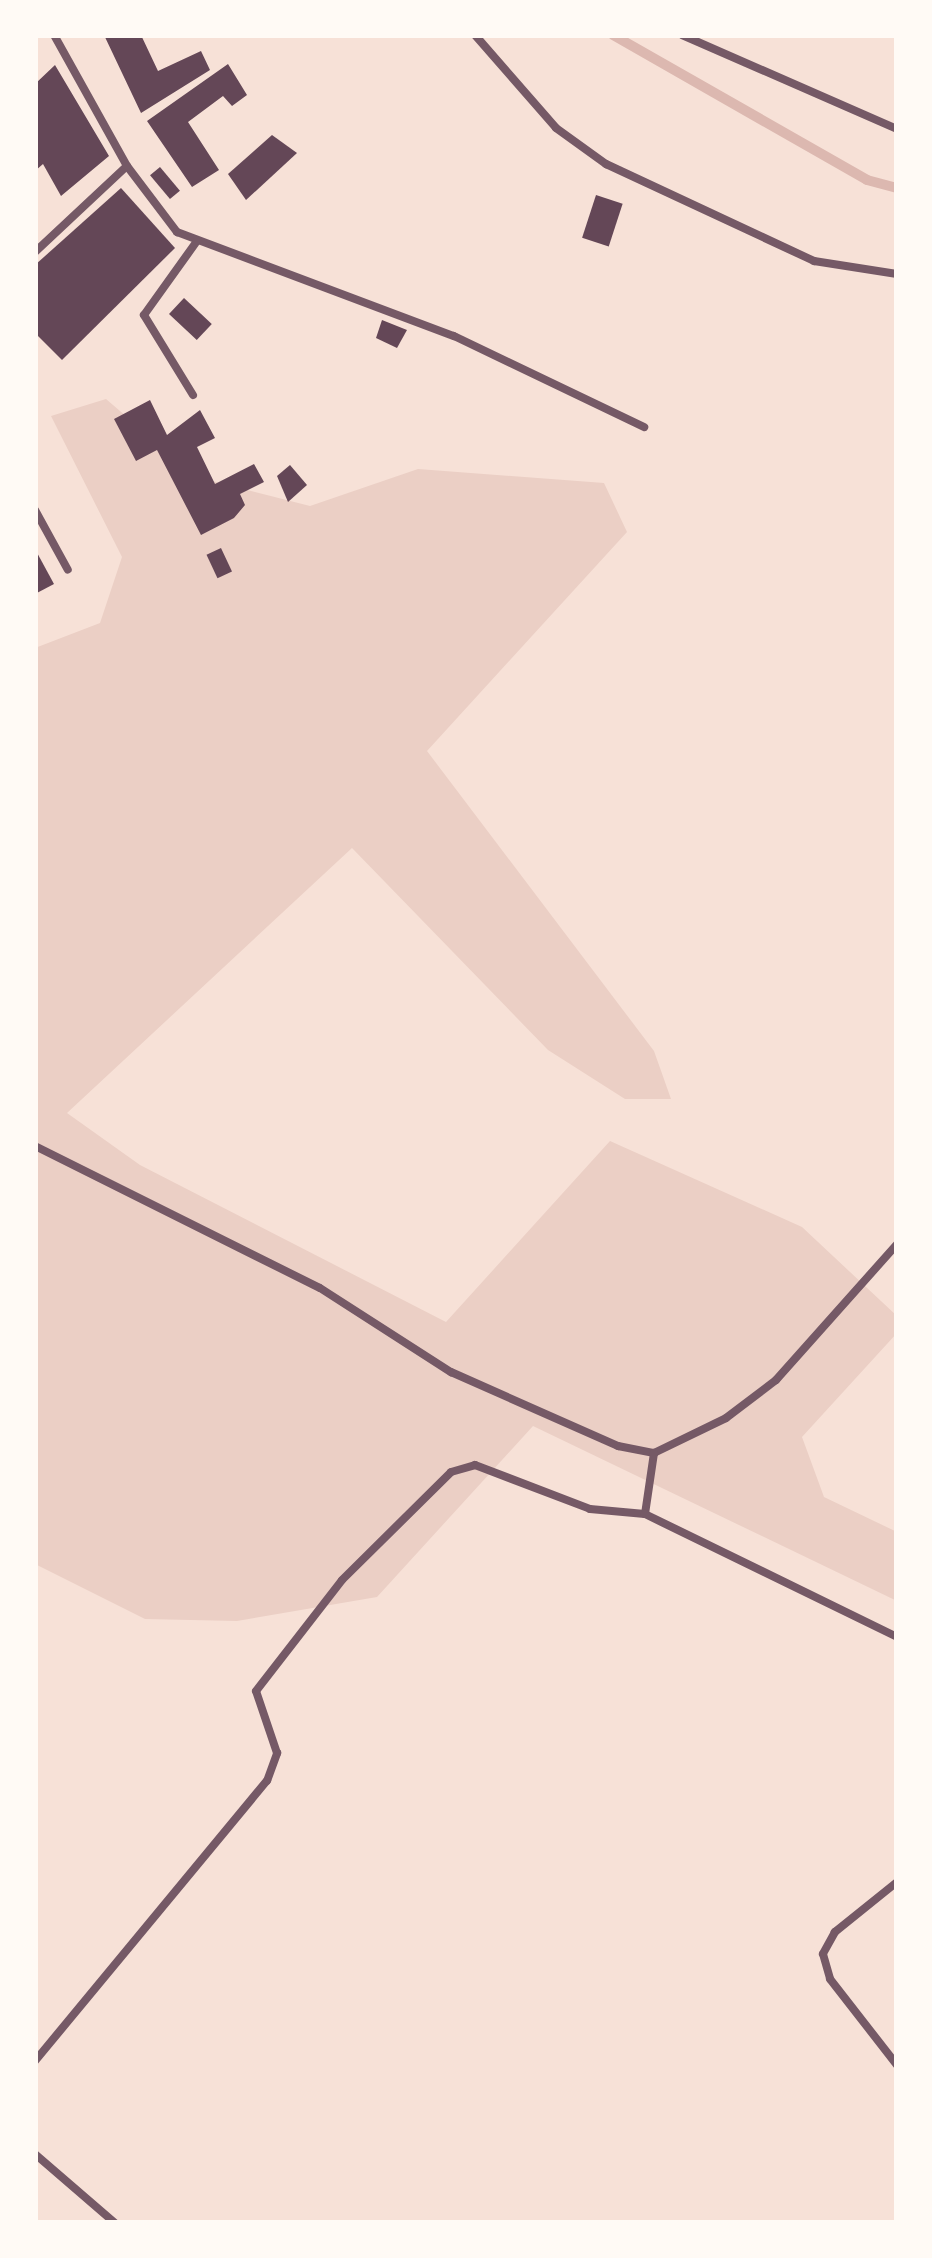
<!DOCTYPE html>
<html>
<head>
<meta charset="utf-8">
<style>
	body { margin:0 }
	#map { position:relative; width:932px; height:2258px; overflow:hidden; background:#f7e1d7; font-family:Mulish,sans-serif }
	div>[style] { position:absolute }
	.green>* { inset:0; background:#ebcfc5 }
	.stream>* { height:10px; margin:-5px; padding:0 5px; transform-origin:5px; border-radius:5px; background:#dcb8b0 }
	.building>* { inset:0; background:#644757; transform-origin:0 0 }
	.service>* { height:8px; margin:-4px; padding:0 4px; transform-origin:4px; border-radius:4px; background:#755966 }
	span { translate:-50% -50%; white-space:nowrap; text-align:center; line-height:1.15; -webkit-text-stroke:9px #fffaf5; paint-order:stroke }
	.frame { position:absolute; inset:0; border:38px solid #fffaf5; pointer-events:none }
</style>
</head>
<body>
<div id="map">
	<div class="green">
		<div style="clip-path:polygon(106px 399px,197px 477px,310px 506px,418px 469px,604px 483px,627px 532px,427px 751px,654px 1051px,671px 1099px,625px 1099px,548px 1050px,352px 848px,67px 1113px,140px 1165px,446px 1322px,610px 1141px,802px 1227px,897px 1316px,897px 1333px,802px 1437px,824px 1497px,897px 1532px,897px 1601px,533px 1426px,377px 1597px,237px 1621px,145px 1619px,35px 1564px,35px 648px,100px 623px,122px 557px,51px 416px)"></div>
	</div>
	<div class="stream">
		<div style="left:613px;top:35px;width:292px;rotate:29.7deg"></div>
		<div style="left:867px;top:180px;width:31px;rotate:15deg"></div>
	</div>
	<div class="building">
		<div style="clip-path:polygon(104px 35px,141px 35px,158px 71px,201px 51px,210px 70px,141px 113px)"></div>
		<div style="clip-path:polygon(228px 64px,247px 95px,232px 106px,223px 96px,188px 122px,219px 170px,192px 187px,147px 121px)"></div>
		<div style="clip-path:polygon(55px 65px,109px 156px,61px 196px,43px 164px,35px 171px,35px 84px)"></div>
		<div style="clip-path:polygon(272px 135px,297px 153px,246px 200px,228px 174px)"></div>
		<div style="left:160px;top:167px;width:31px;height:13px;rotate:50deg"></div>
		<div style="clip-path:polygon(121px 188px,175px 248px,62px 360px,35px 333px,35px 265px)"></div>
		<div style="left:596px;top:195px;width:28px;height:45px;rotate:18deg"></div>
		<div style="left:184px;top:298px;width:38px;height:22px;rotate:43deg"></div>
		<div style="clip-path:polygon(382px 320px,407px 330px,397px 348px,376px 338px)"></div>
		<div style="clip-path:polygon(150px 400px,167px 435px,200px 410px,215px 438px,197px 447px,215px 484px,254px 464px,264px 482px,240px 494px,245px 505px,234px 518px,201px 535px,157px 450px,136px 461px,114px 419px)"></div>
		<div style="clip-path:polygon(290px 465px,307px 485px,288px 502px,277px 476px)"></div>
		<div style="left:221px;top:548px;width:26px;height:16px;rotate:65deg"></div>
		<div style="clip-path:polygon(35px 549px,54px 584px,35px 594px)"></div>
	</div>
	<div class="service">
		<div style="left:475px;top:35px;width:123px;rotate:48.9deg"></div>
		<div style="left:556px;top:128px;width:62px;rotate:35.8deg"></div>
		<div style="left:606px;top:164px;width:230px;rotate:25deg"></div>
		<div style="left:814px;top:261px;width:84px;rotate:8.9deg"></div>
		<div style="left:682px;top:35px;width:235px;rotate:23.6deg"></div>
		<div style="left:127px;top:166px;width:83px;rotate:52.9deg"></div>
		<div style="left:177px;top:232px;width:296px;rotate:20.6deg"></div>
		<div style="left:454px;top:336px;width:211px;rotate:25.6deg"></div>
		<div style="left:35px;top:252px;width:126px;rotate:-43.1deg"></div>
		<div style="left:127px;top:166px;width:150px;rotate:-119.1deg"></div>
		<div style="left:193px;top:395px;width:94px;rotate:-121.5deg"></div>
		<div style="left:144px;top:315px;width:91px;rotate:-54.4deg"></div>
		<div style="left:35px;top:510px;width:68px;rotate:61.2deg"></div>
		<div style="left:35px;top:1146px;width:318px;rotate:26.5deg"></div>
		<div style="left:320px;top:1288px;width:156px;rotate:32.7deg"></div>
		<div style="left:451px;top:1372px;width:183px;rotate:23.9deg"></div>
		<div style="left:618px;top:1446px;width:37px;rotate:11deg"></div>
		<div style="left:654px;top:1453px;width:80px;rotate:-25.9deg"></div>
		<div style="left:726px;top:1418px;width:63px;rotate:-37.2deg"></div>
		<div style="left:776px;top:1380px;width:182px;rotate:-48.3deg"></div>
		<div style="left:645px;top:1514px;width:62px;rotate:-81.6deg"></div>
		<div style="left:897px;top:1882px;width:80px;rotate:141.1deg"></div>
		<div style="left:835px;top:1932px;width:25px;rotate:119deg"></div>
		<div style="left:823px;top:1954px;width:26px;rotate:74deg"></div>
		<div style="left:830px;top:1979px;width:109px;rotate:52.1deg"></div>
		<div style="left:35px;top:2061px;width:364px;rotate:-50.4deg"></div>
		<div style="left:267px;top:1781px;width:30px;rotate:-70deg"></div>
		<div style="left:277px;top:1753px;width:65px;rotate:-108.7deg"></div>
		<div style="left:256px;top:1691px;width:140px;rotate:-52.2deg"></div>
		<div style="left:342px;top:1580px;width:153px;rotate:-44.7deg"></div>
		<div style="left:451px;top:1472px;width:25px;rotate:-16deg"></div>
		<div style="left:475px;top:1465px;width:123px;rotate:20.9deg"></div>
		<div style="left:590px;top:1509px;width:55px;rotate:5.2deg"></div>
		<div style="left:645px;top:1514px;width:280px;rotate:26deg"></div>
		<div style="left:35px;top:2154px;width:106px;rotate:40.8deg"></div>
	</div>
	<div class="frame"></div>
</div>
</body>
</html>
